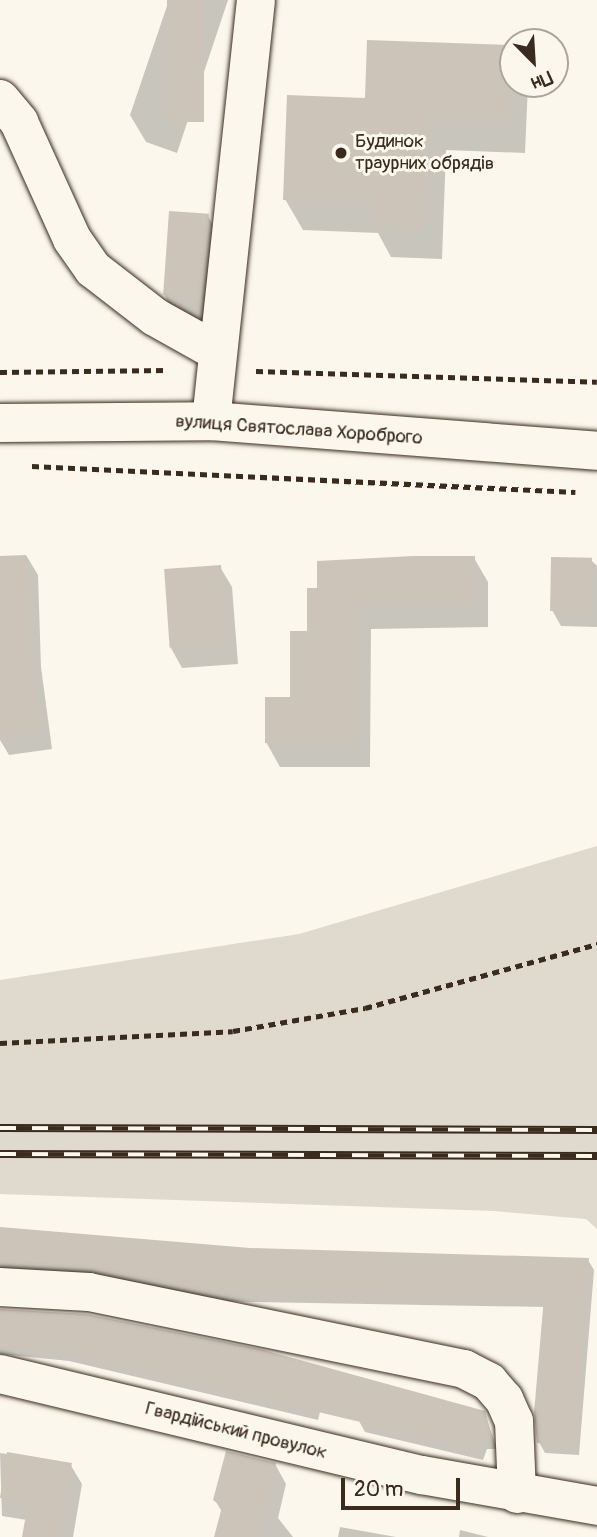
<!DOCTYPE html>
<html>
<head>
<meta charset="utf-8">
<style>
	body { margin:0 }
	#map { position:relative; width:597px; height:1537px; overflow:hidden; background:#fbf7ec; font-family:Pangolin,sans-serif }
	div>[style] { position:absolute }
	.green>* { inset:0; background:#dfd9ce }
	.shadow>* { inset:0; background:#0003 }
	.building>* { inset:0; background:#ccc4b9; transform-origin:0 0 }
	.path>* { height:4.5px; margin-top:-2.25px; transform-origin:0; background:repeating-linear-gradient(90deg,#3b2a1e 0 7px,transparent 0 12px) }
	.roads { filter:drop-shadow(0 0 2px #3b2a1e) drop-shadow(0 0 2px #3b2a1e) }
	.minor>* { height:38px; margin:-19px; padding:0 19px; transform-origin:19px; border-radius:19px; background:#fbf7ec }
	.major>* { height:38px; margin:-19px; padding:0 19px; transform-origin:19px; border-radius:19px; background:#fbf7ec }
	.rail>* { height:8px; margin-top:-4px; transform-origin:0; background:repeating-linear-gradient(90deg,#fbf7ec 0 16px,#3b2a1e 0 32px); box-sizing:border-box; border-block:2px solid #3b2a1e }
	.dots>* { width:19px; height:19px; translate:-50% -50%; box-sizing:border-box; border:4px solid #fbf7ec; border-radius:50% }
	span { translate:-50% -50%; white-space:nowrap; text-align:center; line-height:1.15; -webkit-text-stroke:6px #fbf7ec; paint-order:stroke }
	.poi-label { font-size:19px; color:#3b2a1e }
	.left { translate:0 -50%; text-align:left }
	.street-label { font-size:19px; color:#3b2a1e }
	.north { position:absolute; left:499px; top:28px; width:70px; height:70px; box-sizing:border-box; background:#fbf7ec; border:2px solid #aea59a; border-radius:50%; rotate:156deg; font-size:19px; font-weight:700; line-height:28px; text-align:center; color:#3b2a1e }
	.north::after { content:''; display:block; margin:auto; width:24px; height:32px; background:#3b2a1e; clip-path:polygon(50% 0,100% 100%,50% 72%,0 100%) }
	.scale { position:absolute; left:341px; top:1478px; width:119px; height:32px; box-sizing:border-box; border:4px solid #3b2a1e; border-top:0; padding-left:9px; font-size:21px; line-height:24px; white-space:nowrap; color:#3b2a1e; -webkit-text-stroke:5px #fbf7ec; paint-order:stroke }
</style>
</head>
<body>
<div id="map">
	<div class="green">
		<div style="clip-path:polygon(597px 846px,597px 1229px,586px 1219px,494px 1211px,0 1194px,0 980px,299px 934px)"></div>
	</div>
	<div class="shadow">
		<div style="clip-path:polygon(169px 0,228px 0,177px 153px,146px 142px,130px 115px)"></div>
		<div style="clip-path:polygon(510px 46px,513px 84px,528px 84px,525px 153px,446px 150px,442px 259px,391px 257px,378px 233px,303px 230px,285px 199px)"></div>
		<div style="clip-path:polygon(208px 216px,219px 236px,212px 321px,175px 314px,164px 294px)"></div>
		<div style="clip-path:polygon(26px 555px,38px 575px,41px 667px,52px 749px,9px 755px,0 740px,0 556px)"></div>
		<div style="clip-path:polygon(474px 558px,488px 582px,488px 627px,371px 629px,370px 767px,280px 767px,266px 742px,291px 699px,308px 633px,309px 590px)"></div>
		<div style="clip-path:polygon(591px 560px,597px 566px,597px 627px,561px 626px,552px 610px)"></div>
		<div style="clip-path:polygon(220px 567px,232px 587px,238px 664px,182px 668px,171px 648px,165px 571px)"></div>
		<div style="clip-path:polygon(0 1229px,250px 1250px,588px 1260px,594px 1270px,579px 1455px,545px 1453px,539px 1442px,545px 1307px,202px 1301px,0 1279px)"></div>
		<div style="clip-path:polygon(0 1311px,328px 1379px,318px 1420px,69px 1361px,0 1354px)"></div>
		<div style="clip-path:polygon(484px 1412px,497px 1449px,487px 1449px,483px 1460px,365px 1432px,359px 1421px)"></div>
		<div style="clip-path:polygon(0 1453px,70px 1464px,82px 1484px,73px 1537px,24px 1537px,27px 1520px,2px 1516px)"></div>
		<div style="clip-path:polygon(275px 1464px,286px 1484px,278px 1518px,293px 1537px,216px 1537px,222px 1512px,215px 1500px)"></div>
		<div style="clip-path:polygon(340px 1527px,396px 1537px,338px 1537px)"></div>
		<div style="clip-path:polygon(460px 1530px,488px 1537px,459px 1537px)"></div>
	</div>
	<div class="building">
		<div style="left:167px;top:0;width:37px;height:122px"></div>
		<div style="clip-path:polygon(367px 40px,511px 45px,508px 122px,429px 119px,425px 228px,372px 226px,373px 203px,283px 200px,287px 95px,365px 98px)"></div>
		<div style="left:169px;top:211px;width:40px;height:84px;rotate:4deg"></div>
		<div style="clip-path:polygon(413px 556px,475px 556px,475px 604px,358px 605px,357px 743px,265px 743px,265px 697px,290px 697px,290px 631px,307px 631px,307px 588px,317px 588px,317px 561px)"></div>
		<div style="left:551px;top:557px;width:41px;height:54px;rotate:1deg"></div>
		<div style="clip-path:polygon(28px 558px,30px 645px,41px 729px,0 735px,0 559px)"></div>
		<div style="left:221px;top:565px;width:79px;height:57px;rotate:86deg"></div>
		<div style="clip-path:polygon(0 1227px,250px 1248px,589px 1258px,574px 1445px,537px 1443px,534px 1413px,544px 1297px,195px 1291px,93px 1271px,0 1265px)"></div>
		<div style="clip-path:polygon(0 1309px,86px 1314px,260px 1349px,485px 1411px,493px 1440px,481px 1439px,478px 1450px,62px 1351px,0 1345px)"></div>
		<div style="clip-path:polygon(226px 1451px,276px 1463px,257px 1537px,214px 1537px,222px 1507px,213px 1500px)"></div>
		<div style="clip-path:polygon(7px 1452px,72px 1463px,59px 1537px,22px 1537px,28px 1503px,0 1498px)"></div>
	</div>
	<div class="path">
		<div style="left:256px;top:371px;width:341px;rotate:1.8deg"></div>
		<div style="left:0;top:372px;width:167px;rotate:-0.7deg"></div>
		<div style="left:32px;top:466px;width:544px;rotate:2.74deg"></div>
		<div style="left:0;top:1043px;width:233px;rotate:-2.9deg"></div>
		<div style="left:233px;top:1031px;width:134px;rotate:-9.9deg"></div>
		<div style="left:365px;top:1008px;width:241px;rotate:-15.4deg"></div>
	</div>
	<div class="roads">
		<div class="minor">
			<div style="left:0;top:99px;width:30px;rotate:50deg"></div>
			<div style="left:19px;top:122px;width:128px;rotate:65.6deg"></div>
			<div style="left:72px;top:239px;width:37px;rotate:55deg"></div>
			<div style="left:93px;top:269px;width:78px;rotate:37.7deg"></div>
			<div style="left:155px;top:317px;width:70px;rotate:29.1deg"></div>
			<div style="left:211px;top:421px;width:423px;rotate:-83.9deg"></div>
			<div style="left:0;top:1287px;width:89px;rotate:3.2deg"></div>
			<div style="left:89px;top:1292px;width:383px;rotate:11.6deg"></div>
			<div style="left:464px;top:1369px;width:28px;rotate:27deg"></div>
			<div style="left:489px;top:1382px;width:23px;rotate:49deg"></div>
			<div style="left:504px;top:1399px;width:24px;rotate:66deg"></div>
			<div style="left:514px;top:1421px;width:73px;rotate:87.6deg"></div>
			<div style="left:0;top:1374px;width:434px;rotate:13.5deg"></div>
			<div style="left:422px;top:1475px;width:178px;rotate:10deg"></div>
		</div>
		<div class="major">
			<div style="left:0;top:423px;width:211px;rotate:-0.5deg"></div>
			<div style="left:211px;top:421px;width:387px;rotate:4.4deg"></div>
		</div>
	</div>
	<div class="rail">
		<div style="left:0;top:1128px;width:597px;rotate:0.19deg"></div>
		<div style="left:0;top:1154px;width:597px;rotate:0.19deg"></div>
	</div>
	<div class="dots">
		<div style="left:341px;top:153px;background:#3b2a1e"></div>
	</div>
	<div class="poi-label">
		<span class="left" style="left:355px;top:153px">Будинок<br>траурних обрядів</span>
	</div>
	<div class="street-label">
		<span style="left:299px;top:430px;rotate:4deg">вулиця Святослава Хороброго</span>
		<span style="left:236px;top:1431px;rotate:14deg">Гвардійський провулок</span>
	</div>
	<div class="north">Пн</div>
	<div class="scale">20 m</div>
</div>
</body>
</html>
